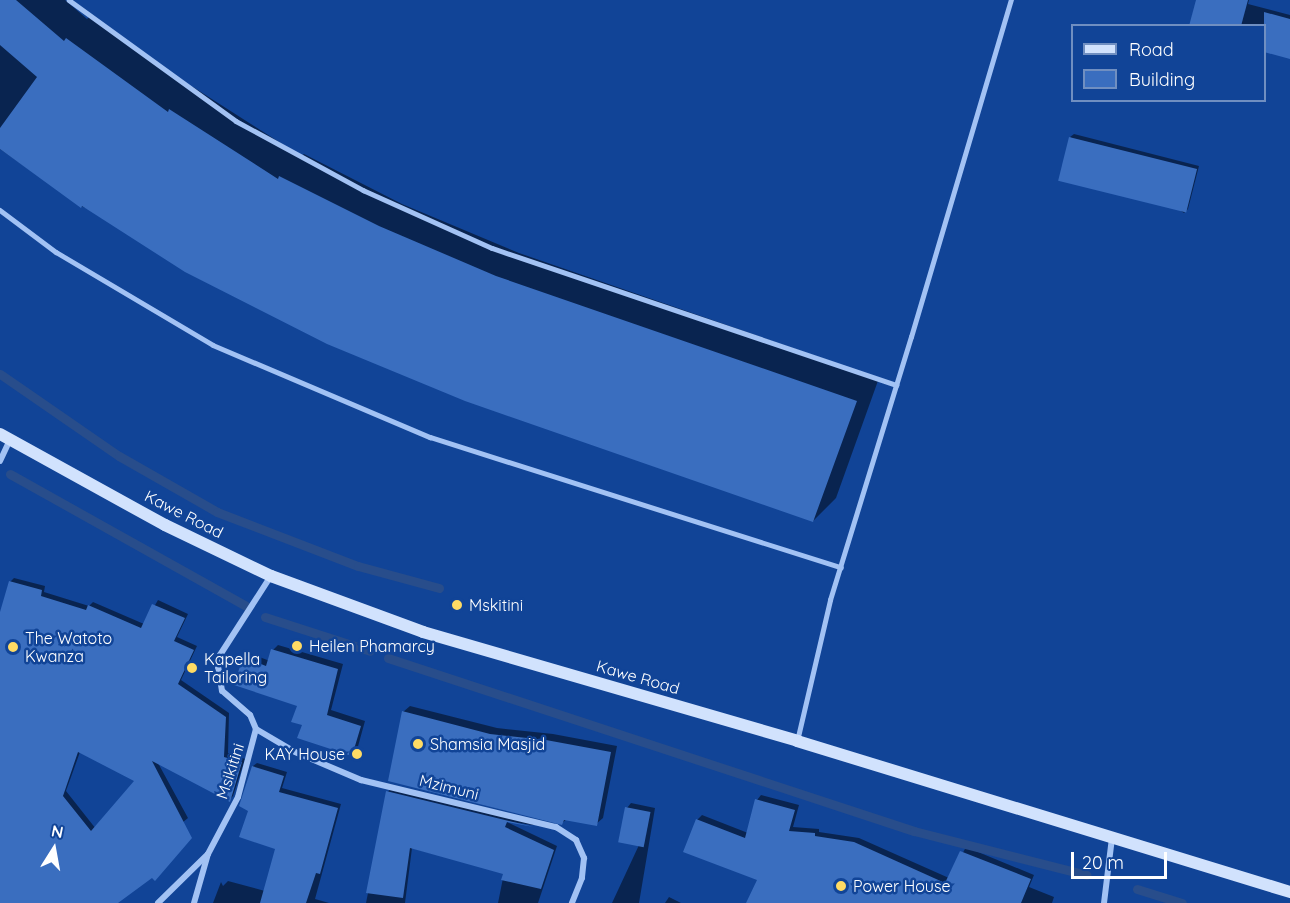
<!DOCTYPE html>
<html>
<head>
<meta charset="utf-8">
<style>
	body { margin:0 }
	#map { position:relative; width:1290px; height:903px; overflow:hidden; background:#114497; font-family:Quicksand,sans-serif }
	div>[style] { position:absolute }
	.shadow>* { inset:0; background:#0007 }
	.stream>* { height:9px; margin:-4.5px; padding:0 4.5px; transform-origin:4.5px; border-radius:4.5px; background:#284d8b }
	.building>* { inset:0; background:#3a6ebf; transform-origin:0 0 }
	.lane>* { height:4.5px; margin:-2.25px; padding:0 2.25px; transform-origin:2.25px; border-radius:2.25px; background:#a2c2f4 }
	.street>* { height:6px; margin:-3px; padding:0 3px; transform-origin:3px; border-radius:3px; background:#a2c2f4 }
	.secondary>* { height:12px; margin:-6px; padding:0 6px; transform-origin:6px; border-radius:6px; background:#d1e2fd }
	.dots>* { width:16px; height:16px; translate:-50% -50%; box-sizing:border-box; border:3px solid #114497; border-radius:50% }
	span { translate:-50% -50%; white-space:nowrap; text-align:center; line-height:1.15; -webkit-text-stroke:5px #114497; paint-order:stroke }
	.street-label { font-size:16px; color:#fff }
	.poi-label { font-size:16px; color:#fff }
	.left { translate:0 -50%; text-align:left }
	.right { translate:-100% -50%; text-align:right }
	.legend { position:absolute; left:1071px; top:24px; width:195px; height:78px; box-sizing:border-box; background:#114497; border:2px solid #708fc1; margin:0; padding:8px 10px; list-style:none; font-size:18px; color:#fff }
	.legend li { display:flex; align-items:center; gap:12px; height:30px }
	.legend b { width:30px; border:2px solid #708fc1 }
	.north { position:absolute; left:24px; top:819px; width:60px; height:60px; -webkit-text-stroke:4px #114497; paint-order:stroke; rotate:11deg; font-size:16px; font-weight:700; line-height:24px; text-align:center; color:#fff }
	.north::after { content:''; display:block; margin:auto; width:21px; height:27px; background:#fff; clip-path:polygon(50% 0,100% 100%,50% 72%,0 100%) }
	.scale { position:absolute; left:1071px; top:852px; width:96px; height:27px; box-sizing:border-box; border:3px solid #fff; border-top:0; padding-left:8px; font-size:18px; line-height:21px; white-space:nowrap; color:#fff; -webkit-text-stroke:4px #114497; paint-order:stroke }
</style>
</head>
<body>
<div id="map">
	<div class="shadow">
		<div style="clip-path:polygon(0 0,65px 0,87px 19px,90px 16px,191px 89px,193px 87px,301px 156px,304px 154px,402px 204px,519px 253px,879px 378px,836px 498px,813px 521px,81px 206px,0 149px)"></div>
		<div style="clip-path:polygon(1197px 0,1249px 0,1248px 4px,1290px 15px,1290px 57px,1264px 26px,1191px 26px)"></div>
		<div style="clip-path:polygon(1074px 134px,1199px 166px,1188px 209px,1184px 213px,1070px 137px)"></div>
		<div style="clip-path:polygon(evenodd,14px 578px,45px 586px,44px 592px,89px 606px,93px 602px,144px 624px,158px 600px,188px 614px,177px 637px,197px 646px,181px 680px,229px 713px,228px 753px,245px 759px,233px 796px,229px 800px,158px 763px,188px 818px,85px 903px,0 903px,0 617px,10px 582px,14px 578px,80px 752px,137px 781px,96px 829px,66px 791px,80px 752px)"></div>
		<div style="clip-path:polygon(278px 645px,343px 664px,331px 710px,365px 721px,357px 750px,352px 755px,303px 724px,298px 705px,244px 658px,249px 653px,270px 661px,273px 650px)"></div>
		<div style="clip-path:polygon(410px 706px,497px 728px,553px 734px,617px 746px,603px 818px,596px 824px,567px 819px,562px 823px,403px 712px)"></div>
		<div style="clip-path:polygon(257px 763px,287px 772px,282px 788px,341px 804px,315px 899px,329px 903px,213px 903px,221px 882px,223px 886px,228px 881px,265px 891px,277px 848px,250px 810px,253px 766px)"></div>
		<div style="clip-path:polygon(391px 788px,536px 823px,533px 825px,505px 821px,557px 846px,538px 903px,498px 903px,504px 873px,412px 848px,405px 903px,366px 903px,388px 792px)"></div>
		<div style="clip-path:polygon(761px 795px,799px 805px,793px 827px,819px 829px,819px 832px,859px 838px,949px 878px,966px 847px,1034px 875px,1029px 887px,1054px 897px,1052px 903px,748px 903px,759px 880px,697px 820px,702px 815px,748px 833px,757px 800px)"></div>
		<div style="clip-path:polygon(631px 803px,655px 808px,639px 903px,612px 903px,639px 845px,627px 808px)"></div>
		<div style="clip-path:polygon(669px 897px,681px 903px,665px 903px)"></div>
	</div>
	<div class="stream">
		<div style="left:0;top:374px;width:145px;rotate:34.6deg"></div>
		<div style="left:119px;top:456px;width:113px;rotate:29.7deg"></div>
		<div style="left:217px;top:512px;width:151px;rotate:21deg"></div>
		<div style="left:358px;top:566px;width:84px;rotate:15.2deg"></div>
		<div style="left:10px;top:474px;width:270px;rotate:29.2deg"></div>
		<div style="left:265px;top:617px;width:110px;rotate:17.9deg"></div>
		<div style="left:388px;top:658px;width:554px;rotate:18.21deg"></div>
		<div style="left:914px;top:831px;width:178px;rotate:14.3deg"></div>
		<div style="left:1137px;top:889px;width:47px;rotate:17.3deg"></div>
	</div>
	<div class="building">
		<div style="clip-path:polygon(0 0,16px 0,64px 41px,66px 38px,168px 112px,169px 109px,278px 179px,279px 176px,379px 226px,496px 276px,857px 401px,813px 522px,465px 401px,327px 344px,185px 272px,82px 206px,81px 208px,0 149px,0 128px,37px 77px,0 45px)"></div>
		<div style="clip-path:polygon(1196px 0,1248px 0,1241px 26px,1189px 26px)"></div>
		<div style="clip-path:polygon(1264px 12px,1290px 19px,1290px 59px,1264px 52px)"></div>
		<div style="left:1069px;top:137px;width:132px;height:45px;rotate:14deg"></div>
		<div style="clip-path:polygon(evenodd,9px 581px,42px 590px,41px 596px,86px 610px,88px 605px,141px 628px,152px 604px,185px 618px,174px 641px,194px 650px,178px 684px,226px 717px,224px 757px,242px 762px,230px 802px,152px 761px,192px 838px,155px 881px,152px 878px,118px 903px,0 903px,0 612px,9px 581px,78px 752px,134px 781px,91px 831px,63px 796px,78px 752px)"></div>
		<div style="clip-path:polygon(271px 649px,338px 669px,327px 715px,361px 726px,352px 756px,297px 738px,302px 725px,291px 722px,297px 706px,234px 685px,243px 657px,266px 666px)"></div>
		<div style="clip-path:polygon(402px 711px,490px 734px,546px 740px,611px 752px,597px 826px,564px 820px,562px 825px,388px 781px)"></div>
		<div style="clip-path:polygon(252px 766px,284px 776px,279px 792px,338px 808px,320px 874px,316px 873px,306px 903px,260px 903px,275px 849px,239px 837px,248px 811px,239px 806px)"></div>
		<div style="clip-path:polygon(386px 791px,534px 827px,507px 822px,505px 827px,554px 850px,541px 889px,501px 880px,503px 874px,410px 848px,403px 898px,366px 893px)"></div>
		<div style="clip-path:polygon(755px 799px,795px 810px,789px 831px,815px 833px,815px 836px,854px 842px,945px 883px,960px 851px,1031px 879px,1021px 903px,746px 903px,757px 880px,683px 852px,696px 819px,745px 838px)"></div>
		<div style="left:625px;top:807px;width:26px;height:36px;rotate:11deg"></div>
	</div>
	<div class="lane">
		<div style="left:69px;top:0;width:206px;rotate:35.9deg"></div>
		<div style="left:236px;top:121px;width:145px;rotate:28.5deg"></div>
		<div style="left:363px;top:190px;width:141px;rotate:24.2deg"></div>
		<div style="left:492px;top:248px;width:427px;rotate:18.7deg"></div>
		<div style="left:0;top:210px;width:70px;rotate:36.9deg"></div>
		<div style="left:56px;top:252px;width:182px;rotate:30.6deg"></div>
		<div style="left:213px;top:345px;width:236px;rotate:23deg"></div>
		<div style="left:430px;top:437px;width:431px;rotate:17.6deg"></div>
		<div style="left:797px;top:741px;width:145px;rotate:-76.8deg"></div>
		<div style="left:830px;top:600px;width:275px;rotate:-72.9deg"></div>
		<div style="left:911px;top:337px;width:352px;rotate:-73.5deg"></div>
	</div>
	<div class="street">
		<div style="left:0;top:461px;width:23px;rotate:-65deg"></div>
		<div style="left:256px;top:729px;width:45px;rotate:30.5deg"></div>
		<div style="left:295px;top:752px;width:72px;rotate:23deg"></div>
		<div style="left:361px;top:780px;width:201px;rotate:13.6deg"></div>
		<div style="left:556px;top:827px;width:24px;rotate:33deg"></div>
		<div style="left:576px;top:840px;width:20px;rotate:66deg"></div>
		<div style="left:584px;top:858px;width:20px;rotate:96deg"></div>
		<div style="left:582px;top:878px;width:27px;rotate:112deg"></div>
		<div style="left:158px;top:903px;width:69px;rotate:-44.4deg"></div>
		<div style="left:194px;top:903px;width:51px;rotate:-74.1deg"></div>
		<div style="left:208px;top:854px;width:64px;rotate:-62.2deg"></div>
		<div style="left:238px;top:797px;width:70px;rotate:-75.2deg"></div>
		<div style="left:256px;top:729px;width:15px;rotate:-113deg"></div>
		<div style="left:250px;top:715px;width:37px;rotate:-139deg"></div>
		<div style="left:222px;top:691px;width:24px;rotate:-99deg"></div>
		<div style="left:218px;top:667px;width:12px;rotate:-81deg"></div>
		<div style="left:220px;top:655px;width:94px;rotate:-57.2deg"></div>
		<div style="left:1104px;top:903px;width:65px;rotate:-83deg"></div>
	</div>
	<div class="secondary">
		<div style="left:0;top:434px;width:188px;rotate:28.9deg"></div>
		<div style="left:165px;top:525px;width:118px;rotate:25.7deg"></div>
		<div style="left:271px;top:576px;width:162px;rotate:20.2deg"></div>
		<div style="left:423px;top:632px;width:390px;rotate:16.2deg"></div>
		<div style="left:797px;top:741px;width:516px;rotate:17.03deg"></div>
	</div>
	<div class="dots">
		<div style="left:457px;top:605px;background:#ffdb64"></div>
		<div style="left:297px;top:646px;background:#ffdb64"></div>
		<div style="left:13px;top:647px;background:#ffdb64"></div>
		<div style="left:192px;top:668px;background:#ffdb64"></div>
		<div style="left:418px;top:744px;background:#ffdb64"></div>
		<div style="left:357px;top:754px;background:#ffdb64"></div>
		<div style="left:841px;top:886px;background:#ffdb64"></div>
	</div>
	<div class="street-label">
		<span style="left:184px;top:514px;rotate:27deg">Kawe Road</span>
		<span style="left:638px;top:677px;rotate:16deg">Kawe Road</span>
		<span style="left:230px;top:771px;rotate:-72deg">Msikitini</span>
		<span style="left:449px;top:787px;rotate:14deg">Mzimuni</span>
	</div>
	<div class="poi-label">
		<span class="left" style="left:469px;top:605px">Mskitini</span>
		<span class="left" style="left:25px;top:647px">The Watoto<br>Kwanza</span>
		<span class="left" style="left:309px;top:646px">Heilen Phamarcy</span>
		<span class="left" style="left:204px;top:668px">Kapella<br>Tailoring</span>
		<span class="left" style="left:430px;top:744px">Shamsia Masjid</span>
		<span class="right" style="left:345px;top:754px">KAY House</span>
		<span class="left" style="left:853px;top:886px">Power House</span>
	</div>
	<ul class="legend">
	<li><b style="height:8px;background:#d1e2fd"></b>Road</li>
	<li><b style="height:16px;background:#3a6ebf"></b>Building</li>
	</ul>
	<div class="north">N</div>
	<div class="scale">20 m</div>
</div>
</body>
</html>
